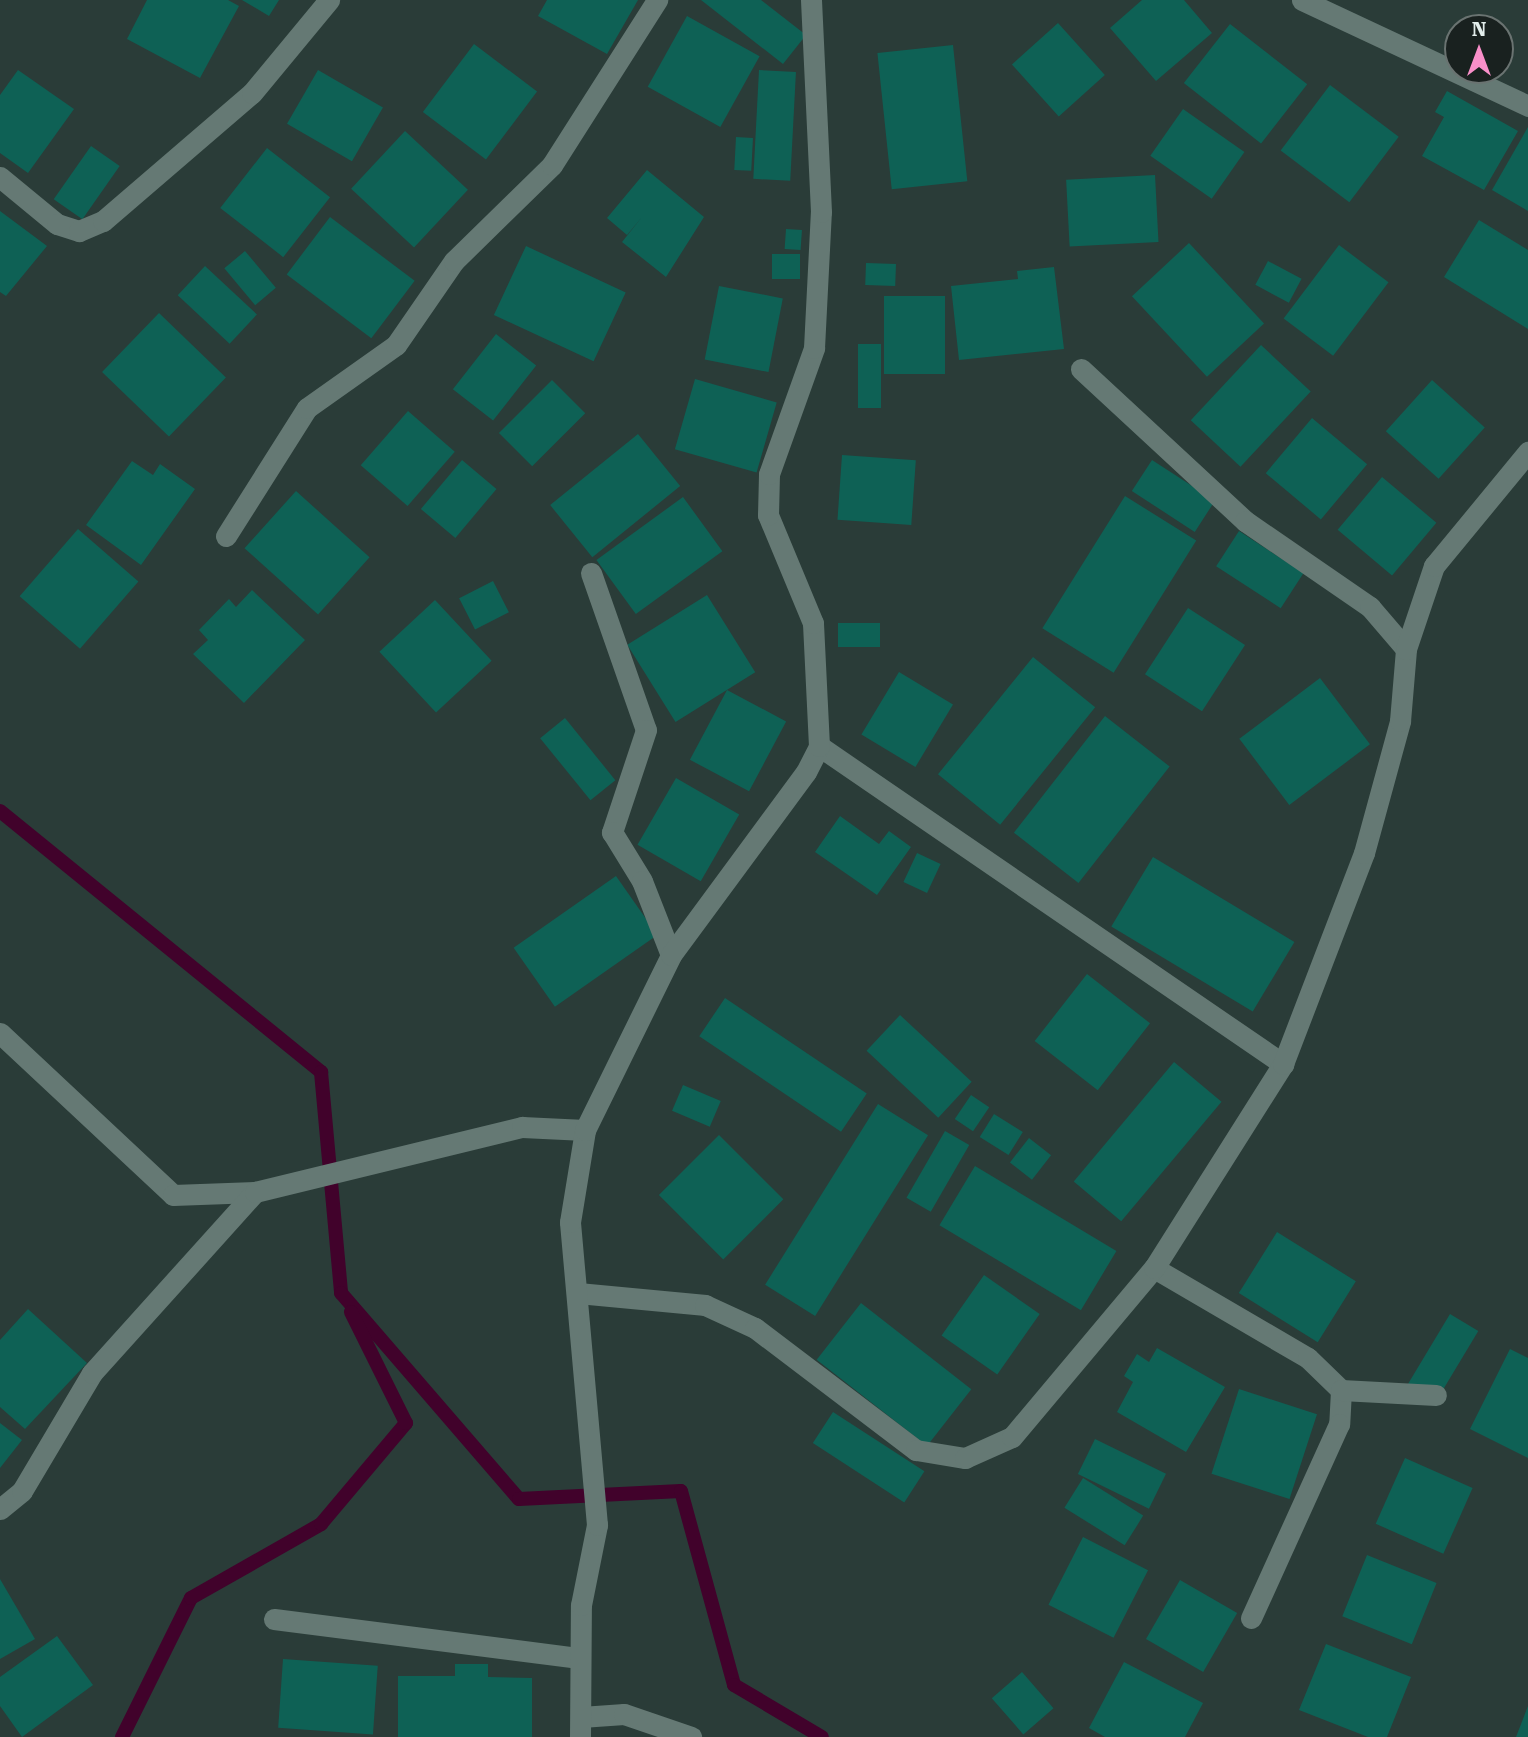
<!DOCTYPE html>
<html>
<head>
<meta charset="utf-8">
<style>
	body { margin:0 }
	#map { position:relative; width:1528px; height:1737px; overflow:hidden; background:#2a3c38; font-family:"Roboto Serif",serif }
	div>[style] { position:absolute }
	.stream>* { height:14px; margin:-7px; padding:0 7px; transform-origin:7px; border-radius:7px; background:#41022b }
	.building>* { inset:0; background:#0e6155; transform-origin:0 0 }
	.street>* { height:21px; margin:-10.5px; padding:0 10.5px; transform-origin:10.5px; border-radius:10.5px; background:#657974 }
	span { translate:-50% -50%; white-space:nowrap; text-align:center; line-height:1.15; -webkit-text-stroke:7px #19211f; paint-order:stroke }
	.north { position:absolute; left:1444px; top:14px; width:70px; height:70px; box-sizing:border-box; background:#19211f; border:2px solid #6a7371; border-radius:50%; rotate:0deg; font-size:19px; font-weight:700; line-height:28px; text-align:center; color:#e3eeec }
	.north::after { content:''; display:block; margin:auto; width:24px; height:32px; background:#f98fc9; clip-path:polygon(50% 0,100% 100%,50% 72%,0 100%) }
</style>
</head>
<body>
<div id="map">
	<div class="stream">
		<div style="left:0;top:811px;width:414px;rotate:39.1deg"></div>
		<div style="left:321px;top:1072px;width:222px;rotate:84.8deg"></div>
		<div style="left:341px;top:1293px;width:272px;rotate:49.2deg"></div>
		<div style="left:519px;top:1499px;width:162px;rotate:-2.8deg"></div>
		<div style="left:681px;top:1491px;width:201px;rotate:74.7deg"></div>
		<div style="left:734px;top:1685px;width:102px;rotate:30.6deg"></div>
		<div style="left:122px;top:1737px;width:155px;rotate:-63.6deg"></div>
		<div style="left:191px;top:1598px;width:150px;rotate:-29.6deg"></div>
		<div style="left:321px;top:1524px;width:132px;rotate:-49.9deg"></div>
		<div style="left:406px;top:1423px;width:124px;rotate:-116.4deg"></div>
	</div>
	<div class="building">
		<div style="clip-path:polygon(147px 0,228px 0,239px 6px,200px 78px,127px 39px)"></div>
		<div style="clip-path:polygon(242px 0,279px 0,269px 16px)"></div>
		<div style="clip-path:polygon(547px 0,638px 0,607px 54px,538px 16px)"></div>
		<div style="clip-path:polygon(701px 0,761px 0,806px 35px,783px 64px)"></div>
		<div style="clip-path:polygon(1142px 0,1184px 0,1212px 33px,1156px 81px,1110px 28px)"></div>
		<div style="left:687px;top:16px;width:83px;height:81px;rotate:29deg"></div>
		<div style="left:1058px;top:23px;width:70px;height:62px;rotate:48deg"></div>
		<div style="left:1230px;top:24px;width:98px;height:75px;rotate:38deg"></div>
		<div style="left:474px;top:44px;width:79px;height:85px;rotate:37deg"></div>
		<div style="left:953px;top:45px;width:137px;height:76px;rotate:84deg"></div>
		<div style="clip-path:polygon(18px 70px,74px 109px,28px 173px,0 153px,0 95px)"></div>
		<div style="left:318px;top:70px;width:75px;height:62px;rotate:30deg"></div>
		<div style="left:759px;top:70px;width:37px;height:109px;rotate:3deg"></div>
		<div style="left:1330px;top:85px;width:86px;height:82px;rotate:37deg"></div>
		<div style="clip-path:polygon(1447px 91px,1518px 131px,1484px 190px,1422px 156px,1444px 117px,1435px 112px)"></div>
		<div style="left:1183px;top:109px;width:75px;height:57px;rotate:35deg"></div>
		<div style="clip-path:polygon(1528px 127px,1528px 211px,1492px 190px)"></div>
		<div style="left:405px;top:131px;width:86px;height:79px;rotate:43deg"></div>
		<div style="left:736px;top:137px;width:17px;height:33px;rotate:3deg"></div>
		<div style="left:91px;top:146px;width:35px;height:65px;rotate:35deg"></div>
		<div style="left:267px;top:148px;width:80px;height:76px;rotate:38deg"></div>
		<div style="clip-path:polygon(647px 170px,704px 217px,666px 277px,622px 242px,642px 217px,627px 235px,607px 218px)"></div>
		<div style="left:1155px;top:175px;width:67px;height:89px;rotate:87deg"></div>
		<div style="clip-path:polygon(0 211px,47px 246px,6px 296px,0 292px)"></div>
		<div style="left:330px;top:217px;width:106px;height:72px;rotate:37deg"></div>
		<div style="clip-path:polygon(1479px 220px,1528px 250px,1528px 329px,1444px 277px)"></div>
		<div style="left:786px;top:229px;width:16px;height:20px;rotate:4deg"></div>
		<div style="left:1189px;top:243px;width:110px;height:78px;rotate:47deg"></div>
		<div style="left:1339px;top:245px;width:62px;height:92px;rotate:37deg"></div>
		<div style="left:526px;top:246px;width:110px;height:76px;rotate:25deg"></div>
		<div style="left:245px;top:251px;width:48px;height:27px;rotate:50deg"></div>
		<div style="left:772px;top:254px;width:28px;height:25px"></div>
		<div style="left:1268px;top:261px;width:38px;height:27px;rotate:28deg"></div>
		<div style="left:866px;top:263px;width:30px;height:22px;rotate:2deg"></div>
		<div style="left:205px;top:266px;width:71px;height:40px;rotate:43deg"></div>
		<div style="clip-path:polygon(1054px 267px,1064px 349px,959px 360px,951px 286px,1018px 279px,1017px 271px)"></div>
		<div style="left:719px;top:286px;width:65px;height:75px;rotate:11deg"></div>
		<div style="left:884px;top:296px;width:61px;height:78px"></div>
		<div style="left:159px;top:313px;width:93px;height:82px;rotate:44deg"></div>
		<div style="left:496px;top:334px;width:51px;height:70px;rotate:38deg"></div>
		<div style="left:858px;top:344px;width:23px;height:64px"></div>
		<div style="left:1261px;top:345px;width:68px;height:103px;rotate:43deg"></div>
		<div style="left:695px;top:379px;width:85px;height:73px;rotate:16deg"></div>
		<div style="left:552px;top:380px;width:47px;height:75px;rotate:45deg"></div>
		<div style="left:1432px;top:380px;width:71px;height:69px;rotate:42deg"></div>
		<div style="left:408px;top:411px;width:62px;height:72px;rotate:41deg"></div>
		<div style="left:1312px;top:418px;width:72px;height:72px;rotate:40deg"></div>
		<div style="left:638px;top:434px;width:67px;height:113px;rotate:51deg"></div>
		<div style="left:842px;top:455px;width:74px;height:65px;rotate:4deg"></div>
		<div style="left:462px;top:460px;width:45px;height:64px;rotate:40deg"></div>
		<div style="left:1152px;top:460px;width:75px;height:37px;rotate:33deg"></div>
		<div style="clip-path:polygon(132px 461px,153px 475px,160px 464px,195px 489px,141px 565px,86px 525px)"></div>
		<div style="left:1382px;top:477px;width:71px;height:69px;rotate:40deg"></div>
		<div style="left:296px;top:491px;width:99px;height:77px;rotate:42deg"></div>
		<div style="left:1125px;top:496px;width:84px;height:156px;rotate:32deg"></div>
		<div style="left:683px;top:497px;width:67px;height:107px;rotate:54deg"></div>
		<div style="left:78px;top:529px;width:80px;height:89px;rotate:41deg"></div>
		<div style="left:1239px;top:531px;width:77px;height:42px;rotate:33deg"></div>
		<div style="left:493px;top:581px;width:35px;height:38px;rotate:63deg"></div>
		<div style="clip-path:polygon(252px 590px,305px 640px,244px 703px,193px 654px,208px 640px,199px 630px,229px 599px,236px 607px)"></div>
		<div style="left:707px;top:595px;width:91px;height:94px;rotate:58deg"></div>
		<div style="left:435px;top:600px;width:83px;height:76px;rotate:47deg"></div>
		<div style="left:1188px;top:608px;width:68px;height:79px;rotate:33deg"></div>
		<div style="left:838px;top:623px;width:42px;height:24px"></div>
		<div style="left:1033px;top:657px;width:80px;height:151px;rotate:39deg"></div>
		<div style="left:899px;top:672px;width:63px;height:73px;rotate:31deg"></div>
		<div style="left:1320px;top:678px;width:83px;height:101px;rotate:53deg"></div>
		<div style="left:727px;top:690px;width:67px;height:79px;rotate:28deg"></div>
		<div style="left:1105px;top:716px;width:82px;height:148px;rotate:38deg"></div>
		<div style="left:565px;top:718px;width:80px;height:32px;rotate:51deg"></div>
		<div style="left:676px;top:778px;width:73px;height:77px;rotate:30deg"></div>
		<div style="clip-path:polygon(840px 816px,879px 844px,889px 831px,911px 847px,877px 895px,815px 852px)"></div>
		<div style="left:917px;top:853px;width:26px;height:32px;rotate:25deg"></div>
		<div style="left:1153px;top:857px;width:165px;height:81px;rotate:31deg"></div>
		<div style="left:616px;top:876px;width:72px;height:125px;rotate:55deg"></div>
		<div style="left:1087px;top:974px;width:80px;height:85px;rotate:38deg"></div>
		<div style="left:725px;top:998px;width:171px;height:46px;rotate:34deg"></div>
		<div style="left:900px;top:1015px;width:98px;height:49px;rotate:43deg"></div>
		<div style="left:1174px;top:1062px;width:62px;height:156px;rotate:40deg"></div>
		<div style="left:683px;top:1085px;width:41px;height:28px;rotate:23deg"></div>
		<div style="left:971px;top:1095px;width:22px;height:29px;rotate:34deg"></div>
		<div style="left:878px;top:1104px;width:59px;height:213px;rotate:32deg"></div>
		<div style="left:994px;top:1114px;width:34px;height:27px;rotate:32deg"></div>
		<div style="left:945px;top:1131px;width:28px;height:77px;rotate:30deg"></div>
		<div style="left:719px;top:1135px;width:91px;height:85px;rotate:45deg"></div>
		<div style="left:1029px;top:1138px;width:28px;height:31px;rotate:38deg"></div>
		<div style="left:975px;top:1166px;width:165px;height:69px;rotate:31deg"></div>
		<div style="left:1277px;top:1232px;width:93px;height:72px;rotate:32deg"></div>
		<div style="left:984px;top:1275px;width:68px;height:74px;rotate:35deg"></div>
		<div style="left:861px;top:1303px;width:140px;height:72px;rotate:38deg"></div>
		<div style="clip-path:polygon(28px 1309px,87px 1363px,25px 1429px,0 1407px,0 1340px)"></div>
		<div style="left:1450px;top:1314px;width:33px;height:84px;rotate:31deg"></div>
		<div style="clip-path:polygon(1157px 1348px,1225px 1387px,1186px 1452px,1117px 1412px,1133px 1382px,1124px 1376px,1137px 1354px,1149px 1362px)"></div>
		<div style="clip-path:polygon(1510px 1349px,1528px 1358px,1528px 1458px,1470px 1429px)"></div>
		<div style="left:1239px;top:1389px;width:82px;height:89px;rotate:18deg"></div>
		<div style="left:833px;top:1412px;width:109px;height:37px;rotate:33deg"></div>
		<div style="clip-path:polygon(0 1423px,22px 1440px,0 1468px)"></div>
		<div style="left:1095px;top:1439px;width:79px;height:39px;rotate:26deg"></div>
		<div style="left:1405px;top:1458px;width:74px;height:72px;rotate:24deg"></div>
		<div style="left:1083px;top:1478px;width:71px;height:35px;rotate:32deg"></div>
		<div style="left:1083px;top:1537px;width:73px;height:76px;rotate:27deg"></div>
		<div style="left:1367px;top:1555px;width:75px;height:66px;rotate:22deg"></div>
		<div style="clip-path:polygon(0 1579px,35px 1639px,0 1659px)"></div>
		<div style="left:1180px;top:1580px;width:66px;height:68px;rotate:30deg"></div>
		<div style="clip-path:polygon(57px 1636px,93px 1685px,22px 1737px,0 1706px,0 1677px)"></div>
		<div style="clip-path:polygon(1326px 1644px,1411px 1677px,1387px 1737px,1368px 1737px,1299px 1710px)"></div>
		<div style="left:283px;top:1659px;width:95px;height:69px;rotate:4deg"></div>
		<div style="clip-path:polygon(1124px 1662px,1203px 1703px,1185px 1737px,1105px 1737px,1089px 1728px)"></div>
		<div style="clip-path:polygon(455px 1664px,488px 1664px,488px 1677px,532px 1678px,532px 1737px,398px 1737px,398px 1676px,455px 1676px)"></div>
		<div style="left:1022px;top:1672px;width:48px;height:40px;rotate:49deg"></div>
		<div style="clip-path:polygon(1528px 1706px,1528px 1737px,1516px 1737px)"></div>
	</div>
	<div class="street">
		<div style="left:1302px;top:0;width:250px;rotate:25.1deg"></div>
		<div style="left:0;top:177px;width:74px;rotate:39.5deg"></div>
		<div style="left:57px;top:224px;width:23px;rotate:18deg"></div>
		<div style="left:79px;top:231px;width:26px;rotate:-23deg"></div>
		<div style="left:103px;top:221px;width:196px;rotate:-40.7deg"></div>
		<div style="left:252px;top:93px;width:121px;rotate:-50.4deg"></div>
		<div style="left:1081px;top:369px;width:224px;rotate:42.8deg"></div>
		<div style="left:1245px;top:521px;width:152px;rotate:34.5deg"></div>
		<div style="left:1370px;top:607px;width:55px;rotate:49.4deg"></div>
		<div style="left:226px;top:536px;width:151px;rotate:-57.7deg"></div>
		<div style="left:307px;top:408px;width:109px;rotate:-35.3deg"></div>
		<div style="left:396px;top:345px;width:102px;rotate:-55.4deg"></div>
		<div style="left:454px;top:261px;width:137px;rotate:-44.4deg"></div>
		<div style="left:552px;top:165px;width:196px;rotate:-57.5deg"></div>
		<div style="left:591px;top:573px;width:166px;rotate:70.7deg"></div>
		<div style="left:646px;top:730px;width:108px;rotate:108.4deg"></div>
		<div style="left:612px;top:832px;width:57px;rotate:58.5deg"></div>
		<div style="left:642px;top:881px;width:79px;rotate:68.6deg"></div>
		<div style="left:819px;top:746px;width:563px;rotate:34.42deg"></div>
		<div style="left:0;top:1033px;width:237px;rotate:43.1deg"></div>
		<div style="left:173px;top:1195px;width:82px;rotate:-2.1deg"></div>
		<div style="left:1154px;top:1268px;width:178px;rotate:30.3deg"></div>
		<div style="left:1308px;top:1358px;width:46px;rotate:44.1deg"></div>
		<div style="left:1341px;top:1390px;width:34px;rotate:93deg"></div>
		<div style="left:1339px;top:1424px;width:213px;rotate:114.4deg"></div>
		<div style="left:578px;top:1293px;width:128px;rotate:5.4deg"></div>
		<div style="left:705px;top:1305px;width:55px;rotate:24.7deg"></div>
		<div style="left:755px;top:1328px;width:202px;rotate:37.2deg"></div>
		<div style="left:916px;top:1450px;width:50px;rotate:9.3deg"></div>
		<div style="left:965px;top:1458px;width:51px;rotate:-24.1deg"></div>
		<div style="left:1012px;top:1437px;width:221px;rotate:-50deg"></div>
		<div style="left:1154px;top:1268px;width:241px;rotate:-57.7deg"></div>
		<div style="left:1283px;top:1064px;width:226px;rotate:-69deg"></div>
		<div style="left:1364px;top:853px;width:137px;rotate:-74.7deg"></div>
		<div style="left:1400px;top:721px;width:72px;rotate:-85.2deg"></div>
		<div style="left:1406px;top:649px;width:88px;rotate:-71.4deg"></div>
		<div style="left:1434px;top:566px;width:148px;rotate:-50.5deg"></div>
		<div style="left:1341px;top:1390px;width:95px;rotate:3deg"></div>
		<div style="left:0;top:1509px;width:28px;rotate:-39deg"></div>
		<div style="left:22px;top:1491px;width:137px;rotate:-59.3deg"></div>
		<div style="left:92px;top:1373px;width:244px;rotate:-48deg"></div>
		<div style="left:255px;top:1192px;width:275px;rotate:-13.7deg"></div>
		<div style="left:522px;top:1127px;width:63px;rotate:2.7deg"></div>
		<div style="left:274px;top:1619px;width:308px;rotate:7.3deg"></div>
		<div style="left:581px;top:1717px;width:43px;rotate:-4deg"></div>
		<div style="left:624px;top:1714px;width:71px;rotate:18.9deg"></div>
		<div style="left:580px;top:1737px;width:132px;rotate:-89.6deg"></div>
		<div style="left:581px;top:1605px;width:82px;rotate:-78.7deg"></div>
		<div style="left:597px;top:1525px;width:304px;rotate:-95.1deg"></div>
		<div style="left:570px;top:1222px;width:93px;rotate:-80.7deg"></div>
		<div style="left:585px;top:1130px;width:195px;rotate:-63.8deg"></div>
		<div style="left:671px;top:955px;width:227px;rotate:-53.6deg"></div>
		<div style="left:806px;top:772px;width:29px;rotate:-63deg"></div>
		<div style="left:819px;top:746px;width:123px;rotate:-92.8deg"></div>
		<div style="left:813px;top:623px;width:117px;rotate:-112.6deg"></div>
		<div style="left:768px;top:515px;width:41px;rotate:-88.6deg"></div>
		<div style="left:769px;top:474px;width:134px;rotate:-70.3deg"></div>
		<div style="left:814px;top:348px;width:136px;rotate:-87.1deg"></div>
		<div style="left:821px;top:212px;width:212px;rotate:-92.7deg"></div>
	</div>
	<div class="north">N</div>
</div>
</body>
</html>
